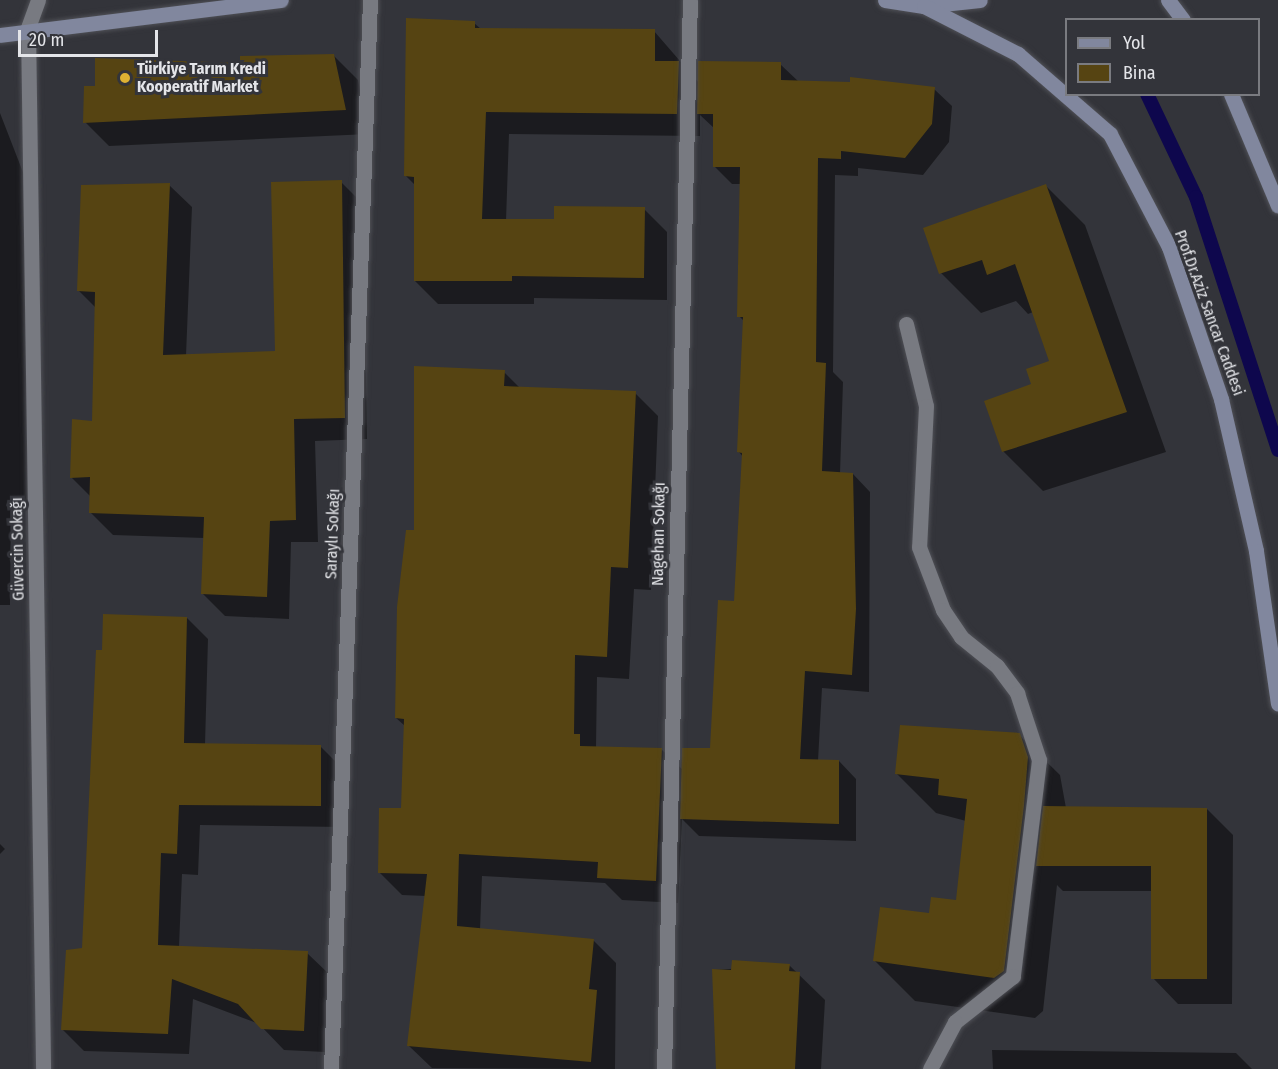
<!DOCTYPE html>
<html>
<head>
<meta charset="utf-8">
<style>
	body { margin:0 }
	#map { position:relative; width:1278px; height:1069px; overflow:hidden; background:#33343a; font-family:"Fira Sans Condensed",sans-serif }
	div>[style] { position:absolute }
	.shadow>* { inset:0; background:#0007; transform-origin:0 0 }
	.stream>* { height:14px; margin:-7px; padding:0 7px; transform-origin:7px; border-radius:7px; background:#0e074d }
	.building>* { inset:0; background:#564412 }
	.roads { filter:drop-shadow(0 0 2px #4f5056) drop-shadow(0 0 2px #4f5056) }
	.lane>* { height:15px; margin:-7.5px; padding:0 7.5px; transform-origin:7.5px; border-radius:7.5px; background:#787a81 }
	.street>* { height:15px; margin:-7.5px; padding:0 7.5px; transform-origin:7.5px; border-radius:7.5px; background:#787a81 }
	.secondary>* { height:15px; margin:-7.5px; padding:0 7.5px; transform-origin:7.5px; border-radius:7.5px; background:#81879e }
	.dots>* { width:16px; height:16px; translate:-50% -50%; box-sizing:border-box; border:3px solid #33343a; border-radius:50% }
	span { translate:-50% -50%; white-space:nowrap; text-align:center; line-height:1.15; -webkit-text-stroke:6px #33343a; paint-order:stroke }
	.poi-label { font-size:16px; color:#e4e5e9; font-weight:700 }
	.left { translate:0 -50%; text-align:left }
	.street-label { font-size:16px; color:#e4e5e9 }
	.legend { position:absolute; left:1065px; top:18px; width:195px; height:78px; box-sizing:border-box; background:#33343a; border:2px solid #7a7b80; margin:0; padding:8px 10px; list-style:none; font-size:18px; color:#e4e5e9 }
	.legend li { display:flex; align-items:center; gap:12px; height:30px }
	.legend b { width:30px; border:2px solid #7a7b80 }
	.scale { position:absolute; left:18px; top:30px; width:140px; height:27px; box-sizing:border-box; border:3px solid #e4e5e9; border-top:0; padding-left:8px; font-size:18px; line-height:21px; white-space:nowrap; color:#e4e5e9; -webkit-text-stroke:4px #33343a; paint-order:stroke }
</style>
</head>
<body>
<div id="map">
	<div class="shadow">
		<div style="clip-path:polygon(474px 23px,481px 29px,654px 31px,699px 83px,780px 64px,799px 82px,934px 89px,952px 106px,949px 142px,923px 175px,858px 168px,858px 176px,835px 175px,833px 372px,843px 382px,840px 474px,853px 474px,870px 492px,869px 692px,822px 688px,818px 761px,839px 761px,856px 779px,856px 841px,699px 836px,682px 819px,678px 903px,622px 900px,605px 883px,482px 876px,480px 930px,593px 940px,616px 963px,615px 1069px,432px 1068px,409px 1046px,426px 896px,402px 895px,379px 872px,402px 810px,405px 726px,396px 718px,415px 532px,504px 372px,520px 388px,635px 393px,658px 416px,651px 590px,634px 589px,629px 679px,597px 677px,596px 748px,661px 749px,683px 770px,711px 750px,735px 603px,743px 457px,739px 452px,744px 321px,739px 316px,741px 184px,732px 184px,714px 166px,715px 129px,700px 115px,700px 136px,509px 134px,506px 221px,555px 221px,644px 209px,667px 232px,667px 300px,534px 298px,534px 304px,438px 304px,415px 281px,415px 185px,406px 176px)"></div>
		<div style="clip-path:polygon(334px 56px,358px 80px,369px 134px,109px 146px,85px 122px,241px 65px)"></div>
		<div style="clip-path:polygon(0 113px,26px 180px,34px 500px,11px 502px,10px 605px,0 605px)"></div>
		<div style="clip-path:polygon(341px 182px,363px 204px,367px 439px,315px 441px,318px 542px,291px 542px,289px 619px,225px 616px,203px 594px,204px 538px,113px 535px,90px 512px,91px 497px,72px 478px,93px 422px,96px 308px,78px 290px,169px 185px,192px 207px,186px 356px,277px 353px)"></div>
		<div style="clip-path:polygon(1045px 185px,1085px 225px,1166px 452px,1043px 491px,1003px 451px,1033px 385px,1051px 362px,1033px 312px,1028px 314px,1016px 301px,981px 313px,941px 273px)"></div>
		<div style="clip-path:polygon(187px 618px,208px 639px,205px 745px,321px 747px,342px 768px,342px 827px,200px 825px,198px 875px,182px 874px,179px 947px,307px 953px,329px 974px,325px 1052px,284px 1050px,259px 1024px,193px 999px,189px 1054px,84px 1051px,62px 1029px,84px 949px,103px 652px)"></div>
		<div style="clip-path:polygon(1019px 735px,1060px 775px,1066px 808px,1207px 809px,1233px 835px,1232px 1004px,1178px 1004px,1153px 978px,1153px 891px,1063px 891px,1057px 885px,1043px 1011px,1035px 1018px,915px 1001px,875px 961px,931px 914px,957px 902px,966px 821px,936px 813px,896px 773px)"></div>
		<div style="left:0;top:844px;width:7px;height:225px;rotate:45deg"></div>
		<div style="clip-path:polygon(789px 965px,825px 1000px,821px 1069px,718px 1069px,714px 970px)"></div>
		<div style="clip-path:polygon(992px 1050px,1236px 1053px,1252px 1069px,993px 1069px)"></div>
	</div>
	<div class="stream">
		<div style="left:1147px;top:94px;width:114px;rotate:64.6deg"></div>
		<div style="left:1196px;top:197px;width:266px;rotate:72deg"></div>
	</div>
	<div class="building">
		<div style="clip-path:polygon(406px 18px,475px 21px,475px 28px,655px 29px,655px 61px,679px 61px,677px 114px,486px 112px,482px 219px,554px 219px,554px 206px,645px 207px,644px 278px,512px 276px,512px 281px,414px 281px,414px 177px,404px 176px)"></div>
		<div style="clip-path:polygon(334px 54px,346px 110px,83px 123px,84px 86px,95px 86px,95px 58px,240px 63px,240px 56px)"></div>
		<div style="clip-path:polygon(698px 61px,781px 62px,781px 80px,850px 82px,850px 77px,935px 87px,932px 124px,905px 158px,841px 151px,841px 159px,818px 158px,816px 362px,826px 363px,822px 471px,853px 473px,856px 609px,852px 675px,805px 671px,800px 759px,839px 760px,839px 824px,680px 819px,682px 748px,710px 748px,718px 600px,734px 601px,742px 453px,737px 452px,743px 317px,737px 317px,740px 167px,713px 167px,713px 114px,697px 114px)"></div>
		<div style="clip-path:polygon(342px 180px,345px 418px,294px 419px,296px 520px,270px 521px,267px 597px,201px 594px,204px 517px,89px 513px,90px 477px,70px 478px,72px 419px,92px 421px,95px 292px,77px 291px,81px 185px,170px 183px,163px 355px,275px 351px,271px 182px)"></div>
		<div style="clip-path:polygon(1046px 184px,1127px 412px,1002px 452px,984px 401px,1031px 384px,1026px 369px,1049px 361px,1015px 264px,987px 275px,982px 260px,939px 274px,923px 228px)"></div>
		<div style="clip-path:polygon(414px 366px,505px 370px,504px 386px,636px 391px,628px 568px,611px 567px,607px 657px,575px 655px,574px 734px,580px 734px,580px 746px,662px 748px,656px 881px,597px 878px,598px 862px,459px 854px,457px 926px,594px 939px,589px 989px,597px 990px,591px 1062px,407px 1046px,427px 874px,378px 873px,379px 808px,401px 808px,404px 719px,395px 718px,397px 607px,406px 530px,414px 530px)"></div>
		<div style="clip-path:polygon(103px 614px,187px 617px,184px 743px,321px 745px,321px 806px,179px 805px,177px 854px,161px 853px,158px 945px,308px 951px,304px 1031px,261px 1029px,238px 1004px,172px 979px,168px 1034px,61px 1030px,66px 950px,82px 948px,96px 650px,102px 650px)"></div>
		<div style="clip-path:polygon(900px 725px,1020px 733px,1028px 757px,1024px 806px,1004px 971px,994px 978px,873px 961px,880px 907px,929px 913px,931px 897px,956px 900px,967px 799px,938px 795px,939px 779px,895px 774px)"></div>
		<div style="clip-path:polygon(1043px 806px,1207px 808px,1207px 979px,1151px 979px,1151px 866px,1036px 866px)"></div>
		<div style="clip-path:polygon(732px 960px,790px 964px,789px 971px,800px 972px,795px 1069px,716px 1069px,712px 969px,731px 970px)"></div>
	</div>
	<div class="roads">
		<div class="lane">
			<div style="left:906px;top:324px;width:84px;rotate:76.3deg"></div>
			<div style="left:926px;top:406px;width:141px;rotate:92.8deg"></div>
			<div style="left:919px;top:547px;width:67px;rotate:69.1deg"></div>
			<div style="left:943px;top:610px;width:32px;rotate:56deg"></div>
			<div style="left:961px;top:637px;width:46px;rotate:38.9deg"></div>
			<div style="left:997px;top:666px;width:34px;rotate:53deg"></div>
			<div style="left:1017px;top:693px;width:71px;rotate:71.8deg"></div>
			<div style="left:1039px;top:760px;width:218px;rotate:96.9deg"></div>
			<div style="left:1013px;top:976px;width:74px;rotate:141.6deg"></div>
			<div style="left:955px;top:1022px;width:53px;rotate:118deg"></div>
		</div>
		<div class="street">
			<div style="left:38px;top:0;width:30px;rotate:110deg"></div>
			<div style="left:28px;top:28px;width:1041px;rotate:89.17deg"></div>
			<div style="left:331px;top:1069px;width:1070px;rotate:-87.91deg"></div>
			<div style="left:664px;top:1069px;width:1069px;rotate:-88.61deg"></div>
		</div>
		<div class="secondary">
			<div style="left:885px;top:0;width:39px;rotate:9deg"></div>
			<div style="left:924px;top:6px;width:56px;rotate:-6.1deg"></div>
			<div style="left:1168px;top:0;width:25px;rotate:53deg"></div>
			<div style="left:924px;top:6px;width:106px;rotate:27.1deg"></div>
			<div style="left:1018px;top:54px;width:122px;rotate:41deg"></div>
			<div style="left:1110px;top:134px;width:127px;rotate:62.4deg"></div>
			<div style="left:1169px;top:247px;width:161px;rotate:71.1deg"></div>
			<div style="left:1221px;top:399px;width:156px;rotate:77deg"></div>
			<div style="left:1256px;top:551px;width:154px;rotate:81.8deg"></div>
			<div style="left:0;top:35px;width:283px;rotate:-7.1deg"></div>
			<div style="left:1231px;top:94px;width:121px;rotate:67.2deg"></div>
		</div>
	</div>
	<div class="dots">
		<div style="left:125px;top:78px;background:#ddb133"></div>
	</div>
	<div class="poi-label">
		<span class="left" style="left:137px;top:78px">Türkiye Tarım Kredi<br>Kooperatif Market</span>
	</div>
	<div class="street-label">
		<span style="left:1209px;top:313px;rotate:70deg">Prof.Dr.Aziz Sancar Caddesi</span>
		<span style="left:333px;top:534px;rotate:-88deg">Saraylı Sokağı</span>
		<span style="left:659px;top:534px;rotate:-89deg">Nagehan Sokağı</span>
		<span style="left:18px;top:549px;rotate:-91deg">Güvercin Sokağı</span>
	</div>
	<ul class="legend">
	<li><b style="height:8px;background:#81879e"></b>Yol</li>
	<li><b style="height:16px;background:#564412"></b>Bina</li>
	</ul>
	<div class="scale">20 m</div>
</div>
</body>
</html>
